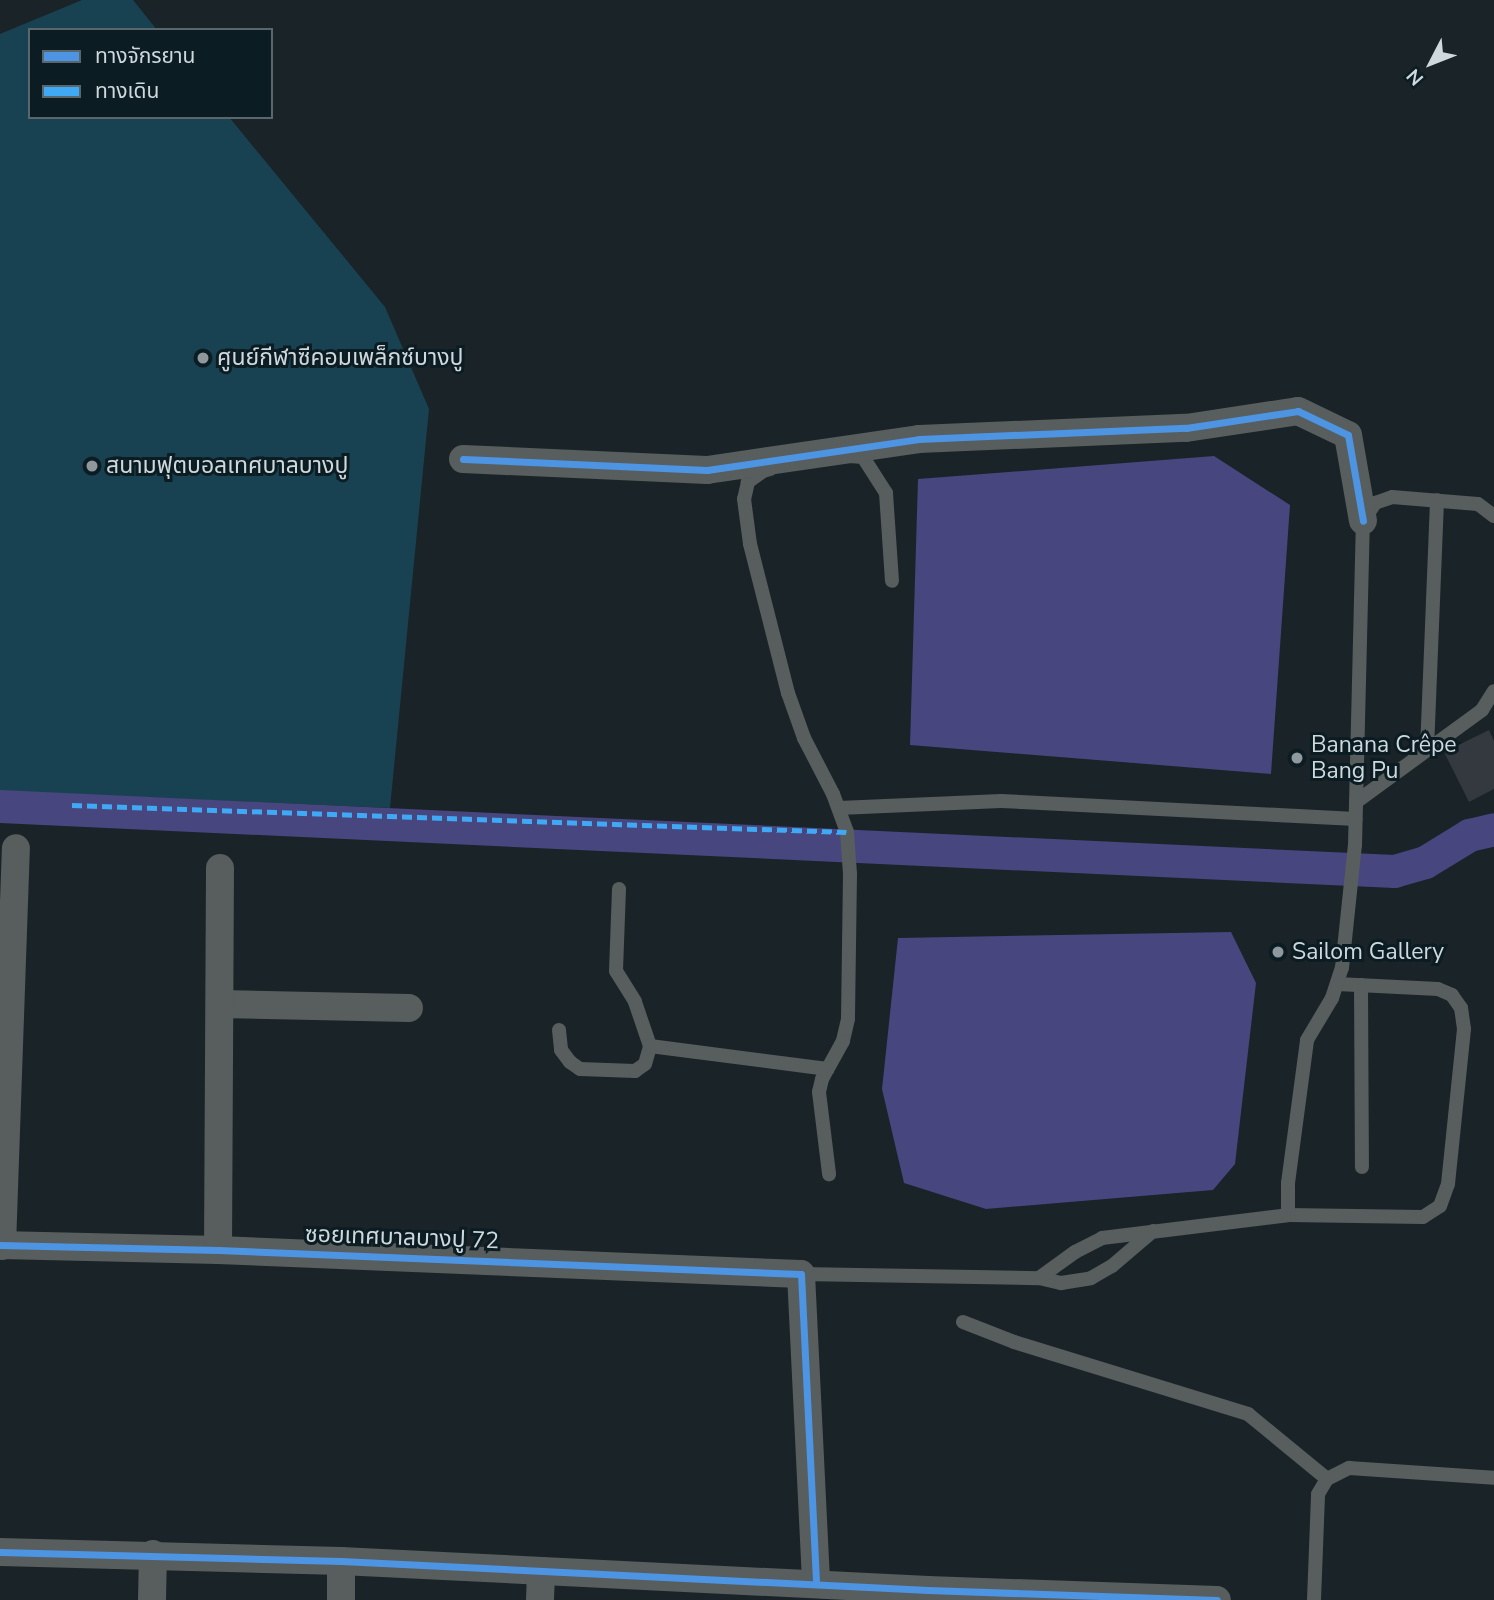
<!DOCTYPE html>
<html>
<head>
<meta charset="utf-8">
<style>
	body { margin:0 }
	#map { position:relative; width:1494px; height:1600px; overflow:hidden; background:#1a2327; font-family:"Nunito Sans","Noto Sans Thai",sans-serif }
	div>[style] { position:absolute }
	.green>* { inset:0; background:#184251 }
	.water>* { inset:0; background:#47467f }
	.canal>* { height:33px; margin:-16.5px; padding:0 16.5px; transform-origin:16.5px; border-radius:16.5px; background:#47467f }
	.building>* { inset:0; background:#33393e }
	.service>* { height:14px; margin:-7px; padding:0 7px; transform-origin:7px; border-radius:7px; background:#585d5d }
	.minor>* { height:28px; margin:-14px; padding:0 14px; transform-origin:14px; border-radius:14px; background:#585d5d }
	.quiet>* { height:5px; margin-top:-2.5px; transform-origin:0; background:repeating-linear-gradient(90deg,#3fa9f5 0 10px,transparent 0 15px) }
	.cycleway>* { height:7px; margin:-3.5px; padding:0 3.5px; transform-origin:3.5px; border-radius:3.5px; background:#4d94e3 }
	.dots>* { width:19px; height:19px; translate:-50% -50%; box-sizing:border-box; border:4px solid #0b1c22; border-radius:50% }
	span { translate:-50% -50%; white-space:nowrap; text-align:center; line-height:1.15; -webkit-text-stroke:6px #0b1c22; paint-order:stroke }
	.poi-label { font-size:23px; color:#ced8dd }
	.left { translate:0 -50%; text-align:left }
	.street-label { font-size:23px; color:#ced8dd }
	.legend { position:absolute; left:28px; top:28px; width:245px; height:91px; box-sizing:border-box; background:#0b1c22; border:2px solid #59676d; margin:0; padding:9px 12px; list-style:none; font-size:21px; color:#ced8dd }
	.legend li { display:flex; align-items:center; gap:14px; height:35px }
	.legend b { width:35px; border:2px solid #59676d }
	.north { position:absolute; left:1396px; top:28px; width:70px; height:70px; -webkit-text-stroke:5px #0b1c22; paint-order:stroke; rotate:228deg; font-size:19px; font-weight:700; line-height:28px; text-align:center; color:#ced8dd }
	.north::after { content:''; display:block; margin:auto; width:24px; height:32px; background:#ced8dd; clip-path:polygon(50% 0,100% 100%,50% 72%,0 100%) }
</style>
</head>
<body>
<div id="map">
	<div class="green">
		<div style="clip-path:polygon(82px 0,133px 0,157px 30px,30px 30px,30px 117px,229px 117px,385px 307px,429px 409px,390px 808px,0 791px,0 34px)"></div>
	</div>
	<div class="water">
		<div style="clip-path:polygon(1214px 456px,1290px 505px,1271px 774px,910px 745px,918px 479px)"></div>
		<div style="clip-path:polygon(1231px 932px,1256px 983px,1235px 1164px,1213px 1190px,986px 1209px,904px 1183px,882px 1089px,898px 938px)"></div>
	</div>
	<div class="canal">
		<div style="left:0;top:806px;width:1396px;rotate:2.67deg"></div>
		<div style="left:1394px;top:871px;width:32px;rotate:-16deg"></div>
		<div style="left:1425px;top:862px;width:52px;rotate:-31.5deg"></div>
		<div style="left:1469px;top:835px;width:26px;rotate:-13deg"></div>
	</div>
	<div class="building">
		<div style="clip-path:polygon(1489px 730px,1494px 741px,1494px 789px,1469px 802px,1444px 752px)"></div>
	</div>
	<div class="service">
		<div style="left:849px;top:456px;width:14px;rotate:4deg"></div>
		<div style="left:863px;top:457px;width:43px;rotate:57.4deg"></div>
		<div style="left:886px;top:493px;width:88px;rotate:86.1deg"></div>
		<div style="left:770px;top:469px;width:7px;rotate:164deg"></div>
		<div style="left:763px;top:471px;width:19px;rotate:144deg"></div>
		<div style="left:748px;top:482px;width:17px;rotate:103deg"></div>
		<div style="left:744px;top:499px;width:45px;rotate:82.4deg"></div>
		<div style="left:750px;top:544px;width:154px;rotate:75.7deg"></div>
		<div style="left:788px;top:693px;width:48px;rotate:70.4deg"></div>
		<div style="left:804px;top:738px;width:63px;rotate:62.6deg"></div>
		<div style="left:833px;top:794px;width:40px;rotate:69.8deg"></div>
		<div style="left:847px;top:832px;width:42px;rotate:85.9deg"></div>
		<div style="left:850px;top:874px;width:145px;rotate:90.8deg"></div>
		<div style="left:848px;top:1019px;width:23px;rotate:103deg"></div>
		<div style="left:843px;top:1041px;width:43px;rotate:118.9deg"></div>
		<div style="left:822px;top:1079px;width:13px;rotate:103deg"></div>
		<div style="left:819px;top:1092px;width:83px;rotate:83deg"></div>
		<div style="left:1427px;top:750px;width:250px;rotate:-87.7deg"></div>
		<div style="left:1356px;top:802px;width:156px;rotate:-36.1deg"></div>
		<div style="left:1482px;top:710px;width:22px;rotate:-58deg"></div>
		<div style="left:839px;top:808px;width:162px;rotate:-2.5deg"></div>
		<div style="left:1001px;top:801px;width:355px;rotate:2.9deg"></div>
		<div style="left:619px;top:889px;width:82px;rotate:92.1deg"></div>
		<div style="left:616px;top:971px;width:36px;rotate:58deg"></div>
		<div style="left:635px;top:1002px;width:46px;rotate:71.2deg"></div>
		<div style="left:1361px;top:985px;width:182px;rotate:89.7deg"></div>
		<div style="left:559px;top:1030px;width:20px;rotate:84deg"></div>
		<div style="left:561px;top:1050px;width:15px;rotate:53deg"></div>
		<div style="left:570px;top:1062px;width:12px;rotate:35deg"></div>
		<div style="left:580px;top:1069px;width:55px;rotate:2.1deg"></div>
		<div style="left:635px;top:1071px;width:12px;rotate:-35deg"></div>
		<div style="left:645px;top:1064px;width:19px;rotate:-74deg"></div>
		<div style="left:650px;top:1046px;width:179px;rotate:7.4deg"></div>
		<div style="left:1288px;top:1215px;width:135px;rotate:0.8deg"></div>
		<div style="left:1423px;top:1217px;width:20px;rotate:-33deg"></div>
		<div style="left:1440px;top:1206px;width:23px;rotate:-70deg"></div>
		<div style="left:1448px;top:1184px;width:156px;rotate:-84.1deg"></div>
		<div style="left:1464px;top:1029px;width:21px;rotate:-98deg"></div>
		<div style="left:1461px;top:1008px;width:16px;rotate:-125deg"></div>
		<div style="left:1452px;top:995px;width:15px;rotate:-157deg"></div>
		<div style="left:1438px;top:989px;width:101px;rotate:-177.2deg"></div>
		<div style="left:801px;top:1274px;width:238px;rotate:1deg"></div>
		<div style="left:1039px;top:1278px;width:23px;rotate:13deg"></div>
		<div style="left:1061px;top:1283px;width:30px;rotate:-9deg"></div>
		<div style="left:1091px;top:1278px;width:24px;rotate:-30deg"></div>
		<div style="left:1112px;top:1266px;width:54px;rotate:-40.5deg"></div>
		<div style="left:1039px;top:1278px;width:44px;rotate:-35.8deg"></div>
		<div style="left:1075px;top:1252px;width:30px;rotate:-27deg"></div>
		<div style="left:1102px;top:1238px;width:187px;rotate:-7deg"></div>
		<div style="left:1288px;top:1215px;width:32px;rotate:-90deg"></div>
		<div style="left:1288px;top:1183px;width:144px;rotate:-82.4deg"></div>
		<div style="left:1307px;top:1040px;width:49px;rotate:-59.2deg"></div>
		<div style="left:1332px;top:998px;width:32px;rotate:-72deg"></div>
		<div style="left:1342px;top:968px;width:124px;rotate:-84deg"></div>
		<div style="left:1355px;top:845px;width:324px;rotate:-88.6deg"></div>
		<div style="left:1363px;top:521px;width:22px;rotate:-56deg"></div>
		<div style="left:1375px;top:503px;width:18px;rotate:-19deg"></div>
		<div style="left:1392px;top:497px;width:86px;rotate:4.7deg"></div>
		<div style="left:1478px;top:504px;width:20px;rotate:37deg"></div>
		<div style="left:963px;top:1322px;width:55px;rotate:21.4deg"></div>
		<div style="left:1014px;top:1342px;width:245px;rotate:17.1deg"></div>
		<div style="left:1248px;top:1414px;width:102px;rotate:39.4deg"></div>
		<div style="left:1314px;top:1600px;width:106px;rotate:-87.8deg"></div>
		<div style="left:1318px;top:1494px;width:17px;rotate:-59deg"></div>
		<div style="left:1327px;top:1479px;width:25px;rotate:-27deg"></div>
		<div style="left:1349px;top:1468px;width:145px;rotate:3.9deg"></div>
	</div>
	<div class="minor">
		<div style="left:463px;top:459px;width:244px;rotate:2.6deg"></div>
		<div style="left:707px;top:470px;width:214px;rotate:-8.3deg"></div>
		<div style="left:919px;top:439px;width:267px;rotate:-2.4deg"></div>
		<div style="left:1186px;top:428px;width:113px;rotate:-8.6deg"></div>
		<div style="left:1298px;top:411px;width:55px;rotate:25.6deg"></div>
		<div style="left:1348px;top:435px;width:87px;rotate:80.1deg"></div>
		<div style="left:220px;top:1004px;width:189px;rotate:1.2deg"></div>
		<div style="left:0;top:1245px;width:218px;rotate:1.3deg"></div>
		<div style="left:218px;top:1250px;width:583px;rotate:2.36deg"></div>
		<div style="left:801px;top:1274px;width:309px;rotate:87.2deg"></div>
		<div style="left:2px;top:1246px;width:398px;rotate:-88deg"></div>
		<div style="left:218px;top:1250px;width:382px;rotate:-89.7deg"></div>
		<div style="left:0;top:1552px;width:341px;rotate:1.5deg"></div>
		<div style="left:341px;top:1561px;width:588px;rotate:2.83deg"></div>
		<div style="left:928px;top:1590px;width:289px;rotate:2deg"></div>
		<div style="left:152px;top:1600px;width:46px;rotate:-88.8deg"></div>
		<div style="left:341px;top:1600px;width:39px;rotate:-90deg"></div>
		<div style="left:540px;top:1600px;width:29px;rotate:-88deg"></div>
	</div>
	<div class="quiet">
		<div style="left:72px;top:805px;width:775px;rotate:2deg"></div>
	</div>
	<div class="cycleway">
		<div style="left:463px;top:459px;width:244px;rotate:2.6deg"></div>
		<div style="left:707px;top:470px;width:214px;rotate:-8.3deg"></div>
		<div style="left:919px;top:439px;width:267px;rotate:-2.4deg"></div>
		<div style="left:1186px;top:428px;width:113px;rotate:-8.6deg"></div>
		<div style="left:1298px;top:411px;width:55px;rotate:25.6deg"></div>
		<div style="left:1348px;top:435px;width:87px;rotate:80.1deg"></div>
		<div style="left:0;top:1245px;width:218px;rotate:1.3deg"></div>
		<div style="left:218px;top:1250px;width:583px;rotate:2.36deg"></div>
		<div style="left:801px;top:1274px;width:309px;rotate:87.2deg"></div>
		<div style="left:0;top:1552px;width:341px;rotate:1.5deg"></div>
		<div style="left:341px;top:1561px;width:588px;rotate:2.83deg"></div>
		<div style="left:928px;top:1590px;width:289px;rotate:2deg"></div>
	</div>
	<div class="dots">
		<div style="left:203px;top:358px;background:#8f999d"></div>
		<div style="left:92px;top:466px;background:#8f999d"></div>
		<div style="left:1297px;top:758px;background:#8f999d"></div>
		<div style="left:1278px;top:952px;background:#8f999d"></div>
	</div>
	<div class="poi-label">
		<span class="left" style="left:217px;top:358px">ศูนย์กีฬาซีคอมเพล็กซ์บางปู</span>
		<span class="left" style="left:106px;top:466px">สนามฟุตบอลเทศบาลบางปู</span>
		<span class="left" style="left:1311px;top:758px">Banana Crêpe<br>Bang Pu</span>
		<span class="left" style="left:1292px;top:952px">Sailom Gallery</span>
	</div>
	<div class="street-label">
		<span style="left:402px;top:1238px;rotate:2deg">ซอยเทศบาลบางปู 72</span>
	</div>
	<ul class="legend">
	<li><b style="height:9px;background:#4d94e3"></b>ทางจักรยาน</li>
	<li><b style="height:9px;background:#3fa9f5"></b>ทางเดิน</li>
	</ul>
	<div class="north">N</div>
</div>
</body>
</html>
